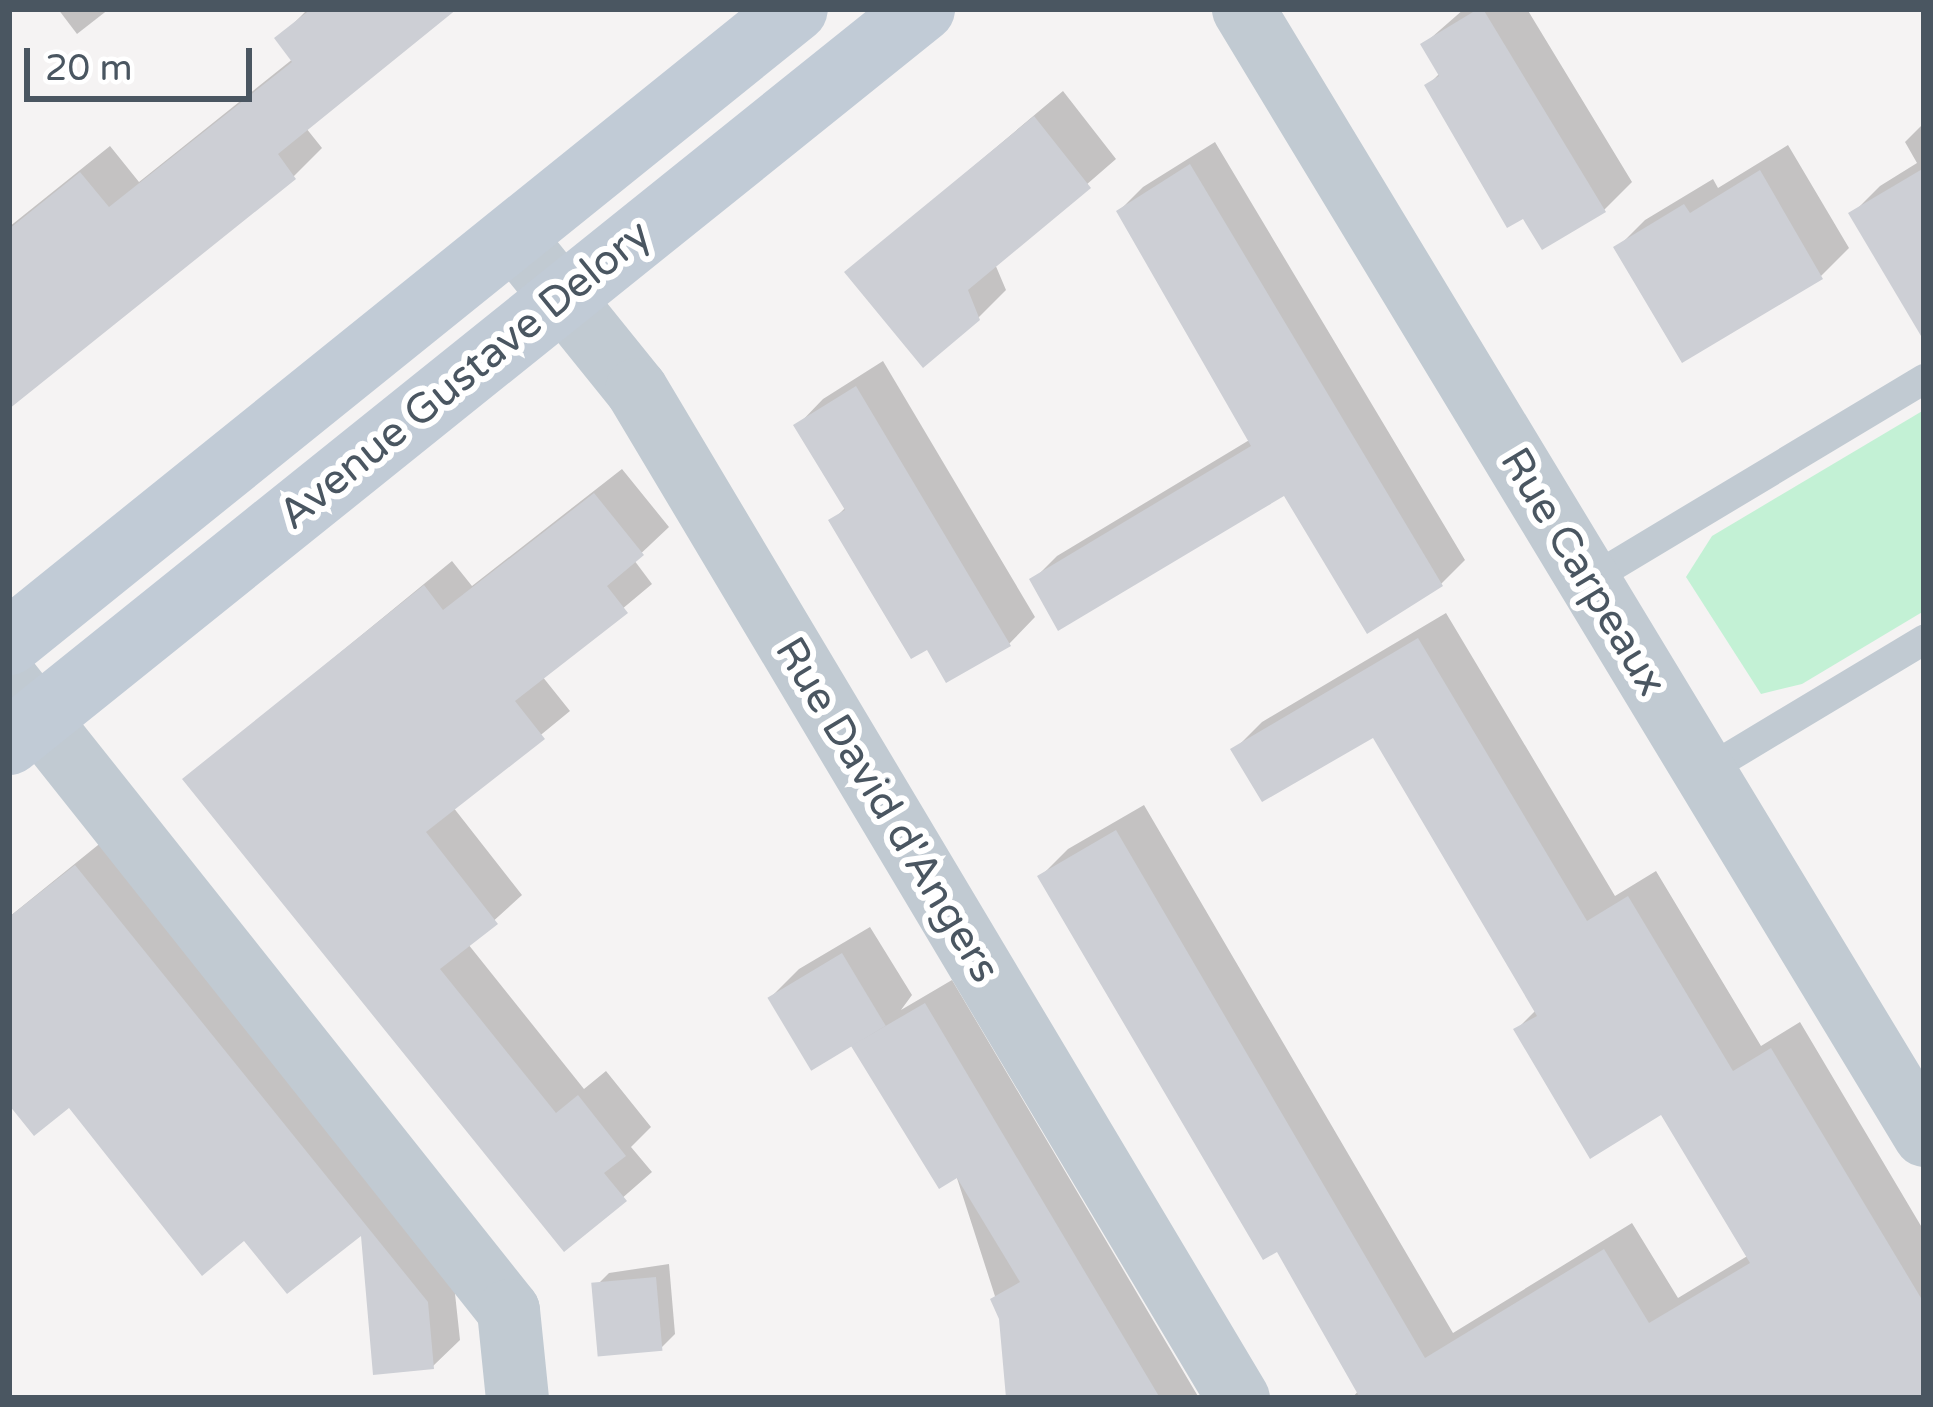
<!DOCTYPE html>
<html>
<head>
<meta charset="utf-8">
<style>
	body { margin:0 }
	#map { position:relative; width:1933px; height:1407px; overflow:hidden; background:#f5f3f3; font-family:"Varela Round",sans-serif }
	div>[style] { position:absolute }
	.green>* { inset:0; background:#c3f1d5 }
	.shadow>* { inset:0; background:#0003 }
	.building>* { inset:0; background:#cdcfd5; transform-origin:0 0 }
	.service>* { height:30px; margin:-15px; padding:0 15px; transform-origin:15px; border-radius:15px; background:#c1cad2 }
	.minor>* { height:63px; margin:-31.5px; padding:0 31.5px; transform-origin:31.5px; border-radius:31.5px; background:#c1cad2 }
	.secondary>* { height:66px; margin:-33px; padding:0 33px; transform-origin:33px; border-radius:33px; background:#c1cbd6 }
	span { translate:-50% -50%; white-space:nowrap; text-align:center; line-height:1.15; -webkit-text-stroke:12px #fff; paint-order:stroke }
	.street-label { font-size:42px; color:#4a5661 }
	.frame { position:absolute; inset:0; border:12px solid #4a5661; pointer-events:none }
	.scale { position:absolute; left:24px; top:48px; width:228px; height:54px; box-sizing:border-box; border:6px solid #4a5661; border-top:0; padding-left:15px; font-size:36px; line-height:42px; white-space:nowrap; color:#4a5661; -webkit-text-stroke:9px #fff; paint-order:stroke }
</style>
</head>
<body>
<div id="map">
	<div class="green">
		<div style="clip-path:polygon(1924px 410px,1924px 611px,1802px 684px,1761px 694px,1686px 577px,1712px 536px)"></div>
	</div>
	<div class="shadow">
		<div style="clip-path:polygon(58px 9px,109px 9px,77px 34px)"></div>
		<div style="clip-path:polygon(308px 9px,452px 9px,306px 128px,322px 148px,294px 176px,9px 404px,9px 227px,110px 146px,139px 182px,294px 58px,278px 39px)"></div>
		<div style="clip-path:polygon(1464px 9px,1527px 9px,1632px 182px,1604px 210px,1427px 86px,1440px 73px,1424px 44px)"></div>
		<div style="clip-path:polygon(1063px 91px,1116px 159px,995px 264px,1006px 290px,978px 318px,848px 272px)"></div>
		<div style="clip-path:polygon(1924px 123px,1924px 269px,1852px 214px,1880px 186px,1917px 163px,1905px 142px)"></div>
		<div style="clip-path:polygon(1215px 142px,1465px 560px,1441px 584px,1286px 492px,1033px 580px,1057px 556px,1251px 439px,1119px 211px,1143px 187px)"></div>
		<div style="clip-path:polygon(1788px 145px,1849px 248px,1821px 276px,1617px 248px,1645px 220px,1713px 179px,1718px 188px)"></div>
		<div style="clip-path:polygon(883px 361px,1035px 617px,1009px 644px,928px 646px,832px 521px,846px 507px,797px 426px,823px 399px)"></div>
		<div style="clip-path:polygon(622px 469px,669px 527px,634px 560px,652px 584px,542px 676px,570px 711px,453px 807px,522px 895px,468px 944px,584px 1089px,606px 1071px,651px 1127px,631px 1147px,652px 1172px,565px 1248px,186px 779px,452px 561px,472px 586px)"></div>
		<div style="clip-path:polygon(1446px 613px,1615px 896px,1656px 871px,1761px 1046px,1800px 1022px,1924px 1231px,1924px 1398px,1352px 1398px,1361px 1388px,1279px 1247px,1041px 876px,1068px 849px,1144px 805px,1453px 1333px,1632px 1223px,1678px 1298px,1749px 1255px,1662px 1111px,1516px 1030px,1537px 1009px,1374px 734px,1234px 750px,1262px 722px)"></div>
		<div style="clip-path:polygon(103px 841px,453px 1275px,460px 1340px,433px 1366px,363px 1230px,244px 1236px,70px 1104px,9px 1100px,9px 917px)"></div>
		<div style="clip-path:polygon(870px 927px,912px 995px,901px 1010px,952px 980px,1199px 1398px,1004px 1398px,1009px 1398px,1002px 1318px,956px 1175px,855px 1047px,771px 997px,799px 969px)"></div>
		<div style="clip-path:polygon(669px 1264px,675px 1334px,661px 1348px,595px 1287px,609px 1273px)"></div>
	</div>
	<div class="building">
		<div style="clip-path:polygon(311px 9px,457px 9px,278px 154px,296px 179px,9px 409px,9px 229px,80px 172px,109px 207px,292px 62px,274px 38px)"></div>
		<div style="clip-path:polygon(1478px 9px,1483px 9px,1606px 212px,1542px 250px,1523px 219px,1507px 228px,1424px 85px,1439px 76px,1420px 44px)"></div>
		<div style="clip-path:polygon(1034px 116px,1091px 188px,968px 290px,980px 320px,923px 368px,844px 272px)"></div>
		<div style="clip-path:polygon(1190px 164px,1443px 586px,1367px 634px,1284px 496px,1058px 631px,1029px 579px,1251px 446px,1116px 211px)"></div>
		<div style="clip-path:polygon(1924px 168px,1924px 341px,1848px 213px)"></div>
		<div style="clip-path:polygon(1760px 170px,1823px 279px,1682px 363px,1613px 247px,1684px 204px,1690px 213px)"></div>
		<div style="clip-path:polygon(856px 386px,1011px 646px,946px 683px,927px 650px,911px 659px,869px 589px,828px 520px,845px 510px,793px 425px)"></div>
		<div style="clip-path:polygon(594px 493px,644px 555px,607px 586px,628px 613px,515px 701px,545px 739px,426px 832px,498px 924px,440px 969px,556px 1113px,578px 1095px,626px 1156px,604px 1173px,627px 1201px,564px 1252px,182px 779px,424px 585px,443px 610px)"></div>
		<div style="clip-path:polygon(1418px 638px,1587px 921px,1628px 896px,1733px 1071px,1771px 1048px,1924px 1303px,1924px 1398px,1360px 1398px,1277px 1252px,1263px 1260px,1037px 876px,1116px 830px,1425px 1358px,1604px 1249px,1649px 1323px,1750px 1263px,1661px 1115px,1590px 1159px,1513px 1029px,1537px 1016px,1373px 738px,1262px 802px,1230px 749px)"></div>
		<div style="clip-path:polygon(75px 865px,428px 1302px,434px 1369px,373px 1375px,361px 1236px,287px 1294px,244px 1241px,202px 1276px,69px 1108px,34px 1136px,9px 1105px,9px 917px)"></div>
		<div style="left:842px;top:953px;width:85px;height:87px;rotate:59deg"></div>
		<div style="clip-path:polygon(925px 1003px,1104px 1304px,1160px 1398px,1006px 1398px,999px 1319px,990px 1299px,1020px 1282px,957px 1178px,939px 1189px,851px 1046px)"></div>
		<div style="left:656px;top:1277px;width:74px;height:65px;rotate:85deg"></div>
	</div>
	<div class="service">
		<div style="left:1588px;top:581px;width:392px;rotate:-31deg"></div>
		<div style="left:1704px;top:772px;width:257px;rotate:-31deg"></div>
	</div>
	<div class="minor">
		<div style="left:1243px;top:9px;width:1316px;rotate:58.83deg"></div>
		<div style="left:514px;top:238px;width:194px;rotate:51.1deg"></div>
		<div style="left:636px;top:389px;width:1175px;rotate:59.18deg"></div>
		<div style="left:9px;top:682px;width:802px;rotate:51.53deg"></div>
		<div style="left:508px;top:1310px;width:88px;rotate:84.2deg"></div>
	</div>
	<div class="secondary">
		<div style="left:9px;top:642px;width:1009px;rotate:-38.85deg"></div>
		<div style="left:9px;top:742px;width:1171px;rotate:-38.76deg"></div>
	</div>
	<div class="street-label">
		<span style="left:465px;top:375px;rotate:-39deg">Avenue Gustave Delory</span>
		<span style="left:1583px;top:572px;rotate:59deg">Rue Carpeaux</span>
		<span style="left:887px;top:810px;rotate:59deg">Rue David d'Angers</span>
	</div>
	<div class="frame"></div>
	<div class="scale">20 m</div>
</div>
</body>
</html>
